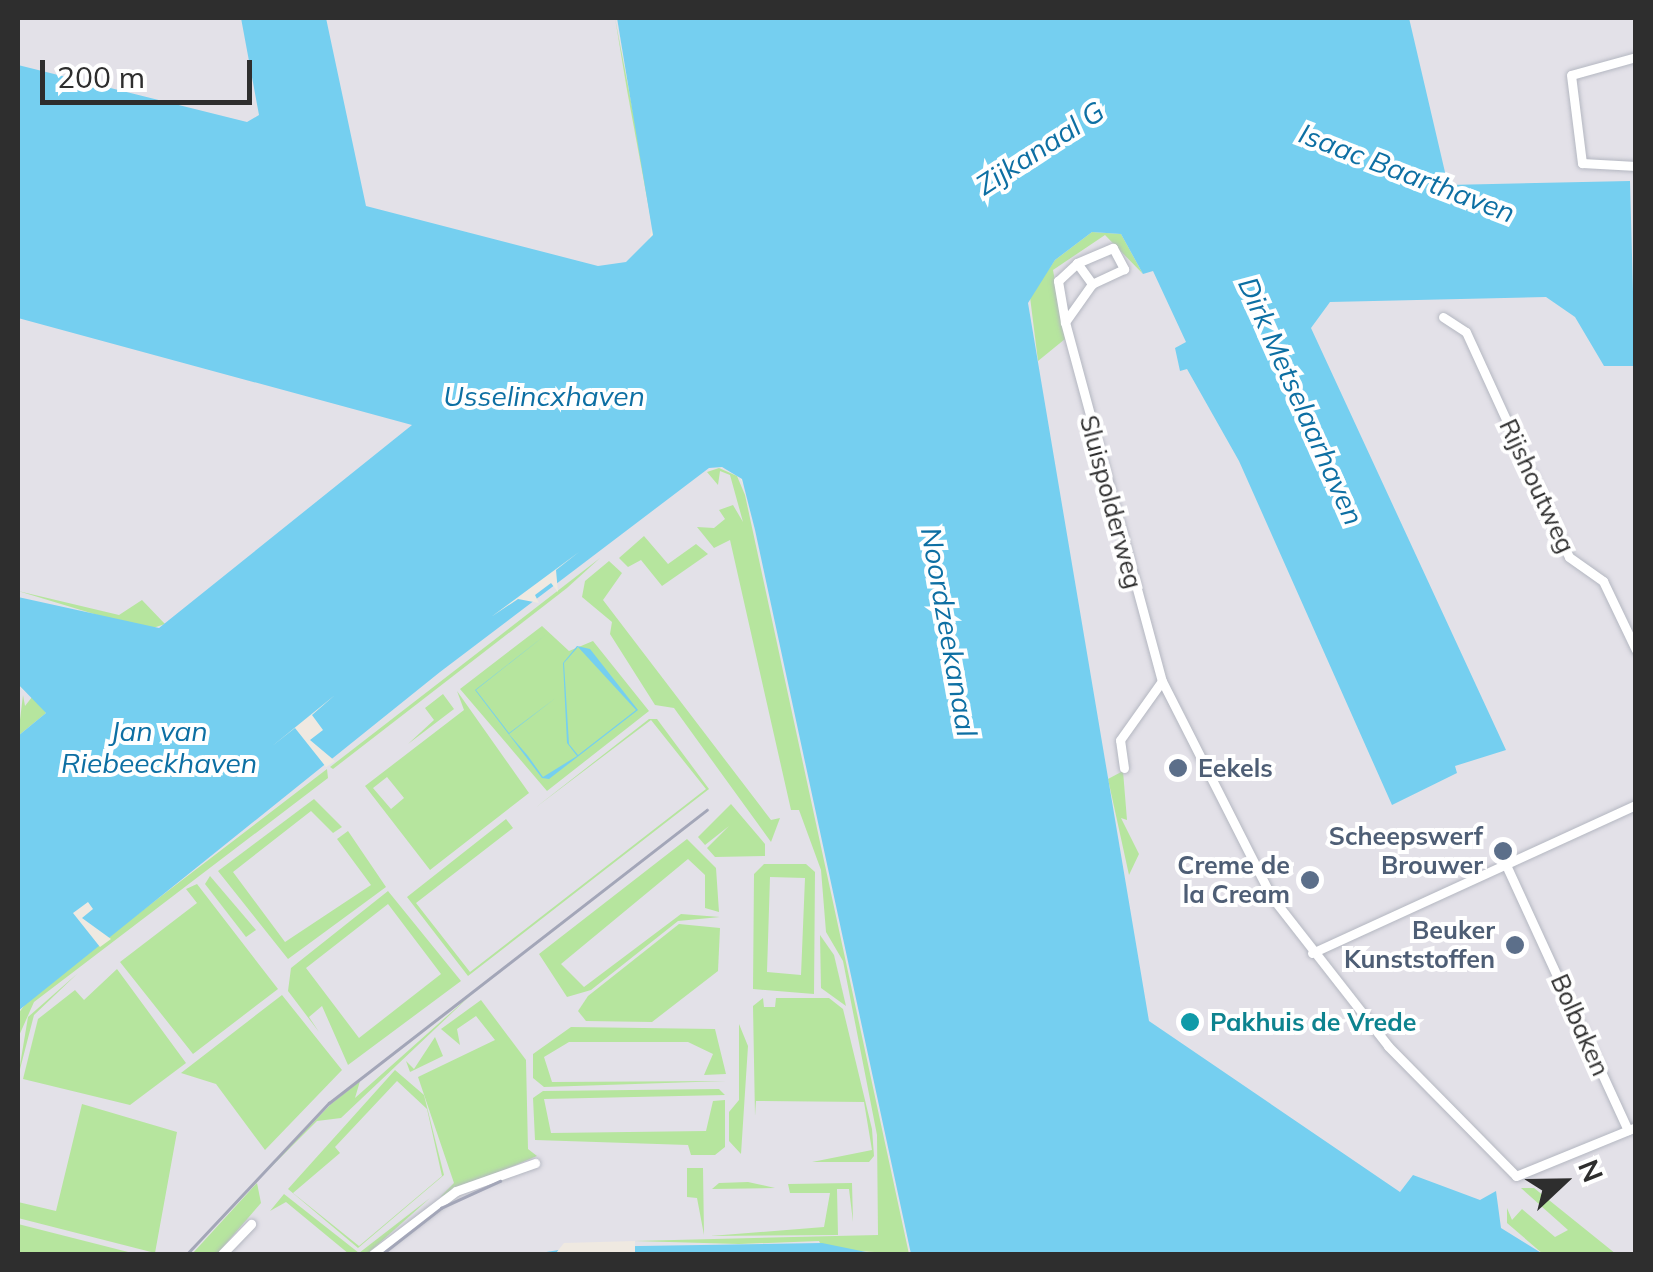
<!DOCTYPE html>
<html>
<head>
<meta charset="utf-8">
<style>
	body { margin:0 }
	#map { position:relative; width:1653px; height:1272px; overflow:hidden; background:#efe9e1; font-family:Mulish,sans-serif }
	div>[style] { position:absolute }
	.industrial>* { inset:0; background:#e3e1e8 }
	.green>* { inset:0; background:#b6e59e }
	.water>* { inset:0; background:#75cff0 }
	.pier>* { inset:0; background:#efe9e1 }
	.roads { filter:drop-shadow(0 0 2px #b4b7c1) drop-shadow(0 0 2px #b4b7c1) }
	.minor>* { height:9px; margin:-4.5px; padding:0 4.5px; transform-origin:4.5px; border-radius:4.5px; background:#fff }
	.rail>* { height:2.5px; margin:-1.25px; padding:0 1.25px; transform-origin:1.25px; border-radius:1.25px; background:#a3a6b8 }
	.dots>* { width:28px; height:28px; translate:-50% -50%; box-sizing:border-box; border:5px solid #fff; border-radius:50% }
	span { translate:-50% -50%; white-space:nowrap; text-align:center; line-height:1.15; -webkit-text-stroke:8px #fff; paint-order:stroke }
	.street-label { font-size:25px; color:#2e2e2e }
	.service-label { font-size:25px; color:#4e5e75; font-weight:700 }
	.left { translate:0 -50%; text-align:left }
	.right { translate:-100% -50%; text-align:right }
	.culture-label { font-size:25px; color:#0d838f; font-weight:700 }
	.water-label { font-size:28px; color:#0d6fa3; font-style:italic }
	.frame { position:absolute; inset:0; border:20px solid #2e2e2e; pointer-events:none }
	.north { position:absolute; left:1513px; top:1132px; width:100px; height:100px; -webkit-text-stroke:8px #fff; paint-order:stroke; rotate:68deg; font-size:28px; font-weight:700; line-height:40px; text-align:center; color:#2e2e2e }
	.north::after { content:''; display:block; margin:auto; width:35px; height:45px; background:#2e2e2e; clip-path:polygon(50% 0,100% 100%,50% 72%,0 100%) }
	.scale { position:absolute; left:40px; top:60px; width:212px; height:45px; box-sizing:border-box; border:5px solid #2e2e2e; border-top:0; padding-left:12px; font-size:30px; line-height:35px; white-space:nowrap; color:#2e2e2e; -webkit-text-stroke:8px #fff; paint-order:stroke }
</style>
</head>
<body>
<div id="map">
	<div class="industrial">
		<div style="clip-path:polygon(18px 18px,617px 18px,654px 221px,647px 247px,715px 465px,737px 472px,746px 490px,920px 1254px,18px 1254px)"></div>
		<div style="clip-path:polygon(1117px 18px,1635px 18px,1635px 1254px,1230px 1254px,1136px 1227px,934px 212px)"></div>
	</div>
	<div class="green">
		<div style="clip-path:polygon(615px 18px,654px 221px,652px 225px,627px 90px)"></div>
		<div style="clip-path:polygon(1092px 232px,1121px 234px,1143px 274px,1105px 235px,1053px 270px,1065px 339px,1038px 361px,1030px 297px,1055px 260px)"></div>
		<div style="clip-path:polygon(719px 468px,737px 476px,745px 495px,909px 1254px,823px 1249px,819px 1241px,739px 1244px,634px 1241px,878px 1235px,877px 1135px,843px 961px,826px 932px,821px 870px,799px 810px,791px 810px,730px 540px,714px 548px,697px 527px,714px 528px,725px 519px,719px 510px,733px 505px,743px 522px,730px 475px,720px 471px,718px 485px,707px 472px)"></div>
		<div style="clip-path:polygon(644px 536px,668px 564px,696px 544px,708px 554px,662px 586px,641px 560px,628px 567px,619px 558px)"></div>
		<div style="clip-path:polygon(600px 558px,567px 588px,333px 769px,330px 767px)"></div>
		<div style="clip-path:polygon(609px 561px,622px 573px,603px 600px,771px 820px,780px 818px,771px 842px,674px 708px,655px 705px,610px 634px,612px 622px,582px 597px,585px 581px)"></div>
		<div style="clip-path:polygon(18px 591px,119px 615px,142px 600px,165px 624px,147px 630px)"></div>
		<div style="clip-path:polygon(542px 626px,569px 651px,593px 641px,649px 711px,547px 791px,460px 689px)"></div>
		<div style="clip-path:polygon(18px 684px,30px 688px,46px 713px,18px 736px,23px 695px,25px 706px,32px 697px)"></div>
		<div style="clip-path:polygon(evenodd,457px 691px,529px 793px,430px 870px,365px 786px,464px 710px,457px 691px,387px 777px,404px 798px,391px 809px,373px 788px,387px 777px)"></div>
		<div style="clip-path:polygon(443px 694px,454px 709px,408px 744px,434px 720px,425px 708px)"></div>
		<div style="clip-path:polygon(649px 719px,657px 719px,709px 789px,468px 976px,407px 897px,506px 819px,513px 828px,416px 903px,470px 972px,706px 789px,651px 720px,535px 808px)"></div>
		<div style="clip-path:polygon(327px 769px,328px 778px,34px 1002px,18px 1038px,18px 1014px,32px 995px)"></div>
		<div style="clip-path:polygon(1123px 771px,1127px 820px,1121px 818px,1139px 854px,1129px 875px,1108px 779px)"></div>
		<div style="clip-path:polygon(314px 799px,342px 827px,333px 833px,311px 811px,233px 872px,285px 942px,371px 885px,337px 839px,348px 831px,386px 887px,288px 959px,218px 871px)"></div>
		<div style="clip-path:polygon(731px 804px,765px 844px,765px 856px,715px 857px,707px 848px,729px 826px,705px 845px,698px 837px)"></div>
		<div style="clip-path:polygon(687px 839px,716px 868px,719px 912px,705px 908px,705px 875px,688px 859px,561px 964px,584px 987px,681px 914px,720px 917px,678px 921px,591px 990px,567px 997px,539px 954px)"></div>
		<div style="clip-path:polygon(evenodd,764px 864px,806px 864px,815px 872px,814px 994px,753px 989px,754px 874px,764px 864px,770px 877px,805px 878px,801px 975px,767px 972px,770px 877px)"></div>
		<div style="clip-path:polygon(210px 876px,256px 930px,246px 937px,205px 884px)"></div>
		<div style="clip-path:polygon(197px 884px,278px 989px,193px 1054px,120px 962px,197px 903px,186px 889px)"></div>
		<div style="clip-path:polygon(evenodd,388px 891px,461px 981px,348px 1065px,322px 1006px,309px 1017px,319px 1032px,288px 991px,291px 968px,388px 891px,388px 904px,441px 974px,359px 1038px,306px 968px,388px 904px)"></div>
		<div style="clip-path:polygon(679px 924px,720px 928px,718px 971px,652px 1022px,586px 1021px,578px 1011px,588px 996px)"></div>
		<div style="clip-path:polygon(820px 935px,834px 955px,846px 1006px,821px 988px)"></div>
		<div style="clip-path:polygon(117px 969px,186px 1063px,130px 1105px,23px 1079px,38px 1019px,75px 990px,84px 1000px)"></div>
		<div style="clip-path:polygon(78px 973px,34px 1015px,18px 1077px,28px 1017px)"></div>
		<div style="clip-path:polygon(473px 993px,341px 1118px,317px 1121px,262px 1176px,331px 1104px,360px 1081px,355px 1098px)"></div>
		<div style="clip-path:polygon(282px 995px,342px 1070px,265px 1150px,216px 1084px,181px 1073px)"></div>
		<div style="clip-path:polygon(763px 998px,764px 1007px,775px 1007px,776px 998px,829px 998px,843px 1009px,872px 1129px,874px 1156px,869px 1162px,812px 1162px,872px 1150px,864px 1102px,756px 1101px,755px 1116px,753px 1006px)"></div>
		<div style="clip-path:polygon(481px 1000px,526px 1060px,528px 1149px,537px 1156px,440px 1197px,454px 1183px,418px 1077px,495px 1040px,476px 1016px,457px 1029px,460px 1045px,441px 1029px)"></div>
		<div style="clip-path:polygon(739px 1024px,748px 1046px,741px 1154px,729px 1141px,729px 1112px,739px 1100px)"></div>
		<div style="clip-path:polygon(571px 1027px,715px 1029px,726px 1074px,704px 1075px,713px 1054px,688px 1042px,569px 1042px,544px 1057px,552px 1082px,726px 1081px,544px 1087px,533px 1078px,533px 1054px)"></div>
		<div style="clip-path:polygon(435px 1037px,443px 1056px,410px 1072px,406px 1061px,414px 1069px)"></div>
		<div style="clip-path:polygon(evenodd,395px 1070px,424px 1095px,444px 1175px,358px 1248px,288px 1189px,395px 1070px,397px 1081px,427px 1109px,442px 1176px,359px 1246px,293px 1193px,340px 1153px,335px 1147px,397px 1081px)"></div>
		<div style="clip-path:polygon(719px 1089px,725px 1095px,544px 1099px,551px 1133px,706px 1131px,713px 1101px,725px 1100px,725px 1147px,715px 1155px,691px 1155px,688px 1145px,535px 1140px,533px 1098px,543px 1091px)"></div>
		<div style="clip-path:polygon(82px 1104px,177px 1132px,155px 1253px,18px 1218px,18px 1202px,56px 1211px)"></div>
		<div style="clip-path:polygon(687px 1168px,703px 1168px,704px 1235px,697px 1198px,687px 1197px)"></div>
		<div style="clip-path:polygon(748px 1182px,775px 1188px,712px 1189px,719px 1183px)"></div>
		<div style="clip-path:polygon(257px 1183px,261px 1203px,217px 1254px,192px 1254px)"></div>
		<div style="clip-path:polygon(788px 1184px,852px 1183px,853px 1222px,849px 1189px,837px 1189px,838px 1235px,710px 1236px,824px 1227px,830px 1193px,790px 1193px)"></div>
		<div style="clip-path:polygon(1521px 1188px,1534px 1188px,1616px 1254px,1543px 1254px,1507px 1223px,1507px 1208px,1512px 1220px,1522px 1209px,1555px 1237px,1568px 1230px)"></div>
		<div style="clip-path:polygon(284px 1194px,359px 1253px,430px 1198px,367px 1254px,349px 1254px,286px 1202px,270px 1211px)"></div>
		<div style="clip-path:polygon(18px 1224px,136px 1254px,18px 1254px)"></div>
	</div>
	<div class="water">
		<div style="clip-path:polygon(241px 18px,326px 18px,366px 206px,598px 266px,626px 262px,653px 235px,617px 18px,1409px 18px,1448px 185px,1630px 181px,1635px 366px,1604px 366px,1575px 317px,1546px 297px,1330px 302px,1311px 328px,1506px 750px,1455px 766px,1457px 773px,1392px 805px,1239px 461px,1187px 369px,1180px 371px,1175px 348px,1186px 342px,1153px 271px,1143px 274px,1121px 234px,1092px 232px,1055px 260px,1028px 303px,1149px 1021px,1400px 1192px,1413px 1175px,1480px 1200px,1496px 1191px,1501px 1228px,1543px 1254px,911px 1254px,755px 530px,742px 479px,722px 467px,709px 468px,440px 672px,18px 1011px,18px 736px,46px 713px,18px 684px,18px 597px,159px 628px,412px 425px,18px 318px,18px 65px,247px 122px,259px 115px)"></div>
		<div style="clip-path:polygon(evenodd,548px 633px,476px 690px,509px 733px,557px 697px,509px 734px,528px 756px,543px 777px,577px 756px,567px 743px,563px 663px,577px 646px,590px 649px,638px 710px,549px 779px,542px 778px,475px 690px,548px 633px,578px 647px,636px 710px,578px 755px,569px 744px,564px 663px,578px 647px)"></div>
		<div style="clip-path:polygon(822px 1243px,876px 1254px,534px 1254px,577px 1247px)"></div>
	</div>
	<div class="pier">
		<div style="clip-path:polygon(579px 552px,556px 570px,558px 592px,551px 583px,535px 595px,539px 603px,518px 599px,491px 617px)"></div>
		<div style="clip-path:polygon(335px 695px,312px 715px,323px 730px,310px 740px,335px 761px,326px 767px,295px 728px,271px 747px)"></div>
		<div style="clip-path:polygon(88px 902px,93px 909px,82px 918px,111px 939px,100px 947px,73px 913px)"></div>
		<div style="clip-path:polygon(635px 1241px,635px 1252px,556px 1253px,564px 1243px)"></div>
	</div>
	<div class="roads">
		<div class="minor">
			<div style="left:1636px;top:57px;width:67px;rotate:164.5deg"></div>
			<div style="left:1571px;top:75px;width:89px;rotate:82.9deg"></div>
			<div style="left:1582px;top:163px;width:54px;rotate:3.2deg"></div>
			<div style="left:1077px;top:263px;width:26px;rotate:54deg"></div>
			<div style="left:1092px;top:284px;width:47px;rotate:125.4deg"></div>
			<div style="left:1065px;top:322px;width:42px;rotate:-99.7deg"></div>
			<div style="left:1058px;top:281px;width:26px;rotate:-43deg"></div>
			<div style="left:1077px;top:263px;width:39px;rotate:-23deg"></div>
			<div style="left:1113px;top:248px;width:24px;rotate:62deg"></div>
			<div style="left:1124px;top:269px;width:35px;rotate:155deg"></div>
			<div style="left:1443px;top:317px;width:27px;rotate:33deg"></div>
			<div style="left:1466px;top:332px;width:247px;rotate:65.4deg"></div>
			<div style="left:1569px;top:557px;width:42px;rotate:35.2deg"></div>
			<div style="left:1603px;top:581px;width:76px;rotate:64.4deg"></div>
			<div style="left:1065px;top:322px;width:372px;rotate:74.9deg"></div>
			<div style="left:1162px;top:681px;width:241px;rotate:63.1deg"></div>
			<div style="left:1271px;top:896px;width:190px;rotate:52deg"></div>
			<div style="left:1388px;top:1046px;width:182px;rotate:45.4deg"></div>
			<div style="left:1516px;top:1176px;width:130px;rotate:-22.2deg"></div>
			<div style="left:1124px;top:768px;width:28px;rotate:-98deg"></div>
			<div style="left:1120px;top:740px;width:72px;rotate:-54.6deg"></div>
			<div style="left:1506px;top:865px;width:292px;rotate:65.3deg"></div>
			<div style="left:1312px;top:953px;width:356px;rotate:-24.6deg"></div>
			<div style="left:222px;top:1254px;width:42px;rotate:-46deg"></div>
			<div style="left:373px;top:1254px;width:104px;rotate:-37.2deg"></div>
			<div style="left:456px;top:1191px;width:84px;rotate:-19.5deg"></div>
		</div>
	</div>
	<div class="rail">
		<div style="left:187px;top:1254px;width:207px;rotate:-46.8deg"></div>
		<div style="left:329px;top:1103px;width:478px;rotate:-37.8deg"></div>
		<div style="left:382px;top:1254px;width:75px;rotate:-37.9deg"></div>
		<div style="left:441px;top:1208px;width:65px;rotate:-24.6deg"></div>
	</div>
	<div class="dots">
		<div style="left:1178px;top:768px;background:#5c6f8a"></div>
		<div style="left:1503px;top:851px;background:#5c6f8a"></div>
		<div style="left:1310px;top:880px;background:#5c6f8a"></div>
		<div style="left:1515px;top:945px;background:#5c6f8a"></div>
		<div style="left:1190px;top:1022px;background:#0f9aa8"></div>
	</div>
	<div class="street-label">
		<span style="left:1537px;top:486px;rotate:65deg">Rijshoutweg</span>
		<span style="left:1111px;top:502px;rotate:75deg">Sluispolderweg</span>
		<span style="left:1580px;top:1025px;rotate:66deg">Bolbaken</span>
	</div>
	<div class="service-label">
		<span class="left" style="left:1198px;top:768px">Eekels</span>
		<span class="right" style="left:1483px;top:851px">Scheepswerf<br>Brouwer</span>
		<span class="right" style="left:1290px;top:880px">Creme de<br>la Cream</span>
		<span class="right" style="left:1495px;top:945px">Beuker<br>Kunststoffen</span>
	</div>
	<div class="culture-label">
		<span class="left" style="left:1210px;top:1022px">Pakhuis de Vrede</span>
	</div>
	<div class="water-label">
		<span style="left:1040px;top:148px;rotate:-33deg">Zijkanaal G</span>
		<span style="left:1407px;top:173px;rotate:21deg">Isaac Baarthaven</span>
		<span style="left:544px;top:396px">Usselincxhaven</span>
		<span style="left:1301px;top:401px;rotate:66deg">Dirk Metselaarhaven</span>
		<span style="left:949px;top:632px;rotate:80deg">Noordzeekanaal</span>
		<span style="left:159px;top:747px">Jan van<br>Riebeeckhaven</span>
	</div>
	<div class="frame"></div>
	<div class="north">N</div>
	<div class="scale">200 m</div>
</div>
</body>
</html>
